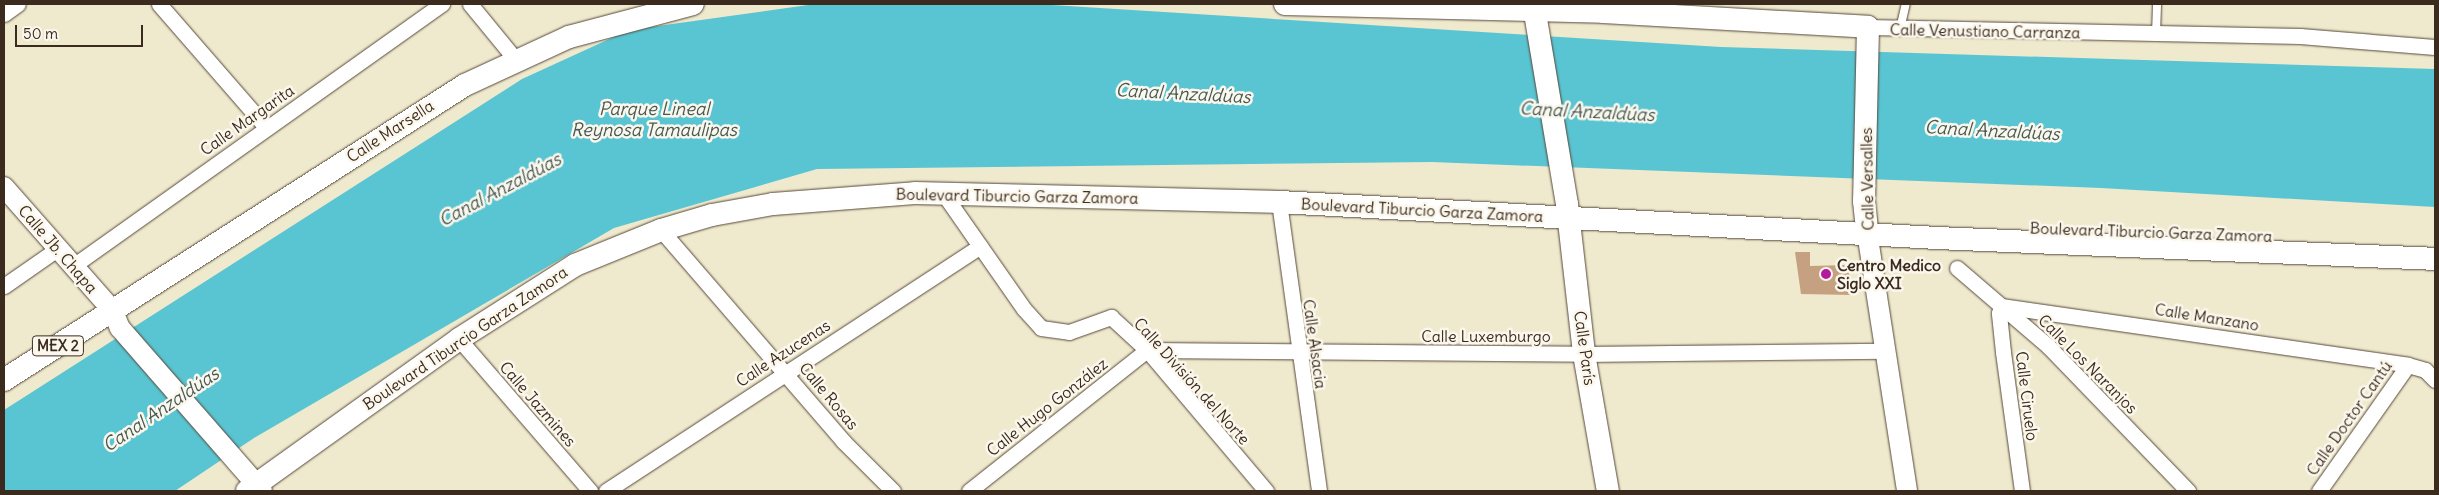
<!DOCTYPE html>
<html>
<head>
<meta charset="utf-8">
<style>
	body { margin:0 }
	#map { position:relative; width:2439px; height:495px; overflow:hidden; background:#efe9ce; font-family:Delius,sans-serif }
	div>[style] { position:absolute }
	.water>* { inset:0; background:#59c5d2 }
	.building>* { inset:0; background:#c6a181 }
	.roads { filter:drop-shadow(0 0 1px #564738) drop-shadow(0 0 1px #564738) }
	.service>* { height:8px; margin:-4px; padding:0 4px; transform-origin:4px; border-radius:4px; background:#fff }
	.minor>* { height:15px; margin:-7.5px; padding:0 7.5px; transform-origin:7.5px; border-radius:7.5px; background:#fff }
	.secondary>* { height:20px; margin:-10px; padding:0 10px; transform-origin:10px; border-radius:10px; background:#fff }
	.primary>* { height:22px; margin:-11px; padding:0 11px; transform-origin:11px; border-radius:11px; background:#fff }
	.dots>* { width:14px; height:14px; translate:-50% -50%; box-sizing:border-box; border:2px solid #fbf7ec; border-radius:50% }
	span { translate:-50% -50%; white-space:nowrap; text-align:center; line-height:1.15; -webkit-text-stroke:5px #fbf7ec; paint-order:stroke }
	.shield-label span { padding:1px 4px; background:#fbf7ec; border:1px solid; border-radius:4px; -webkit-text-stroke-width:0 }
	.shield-label { font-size:15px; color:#3b2a1e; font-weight:700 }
	.street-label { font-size:16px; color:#3b2a1e }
	.poi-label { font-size:16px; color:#3b2a1e; font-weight:700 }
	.left { translate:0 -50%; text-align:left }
	.water-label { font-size:18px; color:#445854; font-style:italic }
	.frame { position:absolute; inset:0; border:5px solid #3b2a1e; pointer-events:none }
	.scale { position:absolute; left:15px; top:25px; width:128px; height:22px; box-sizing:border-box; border:2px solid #3b2a1e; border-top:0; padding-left:6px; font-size:15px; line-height:18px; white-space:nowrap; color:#3b2a1e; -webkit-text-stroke:4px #fbf7ec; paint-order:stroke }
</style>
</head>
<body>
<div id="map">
	<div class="water">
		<div style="clip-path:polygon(815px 4px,1036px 4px,1721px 47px,2435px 69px,2435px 207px,2101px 188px,1432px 162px,817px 169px,614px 228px,254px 438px,175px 491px,4px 491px,4px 410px,522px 79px,629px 30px)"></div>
	</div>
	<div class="building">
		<div style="clip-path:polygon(1795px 252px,1810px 252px,1810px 266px,1848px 265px,1852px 295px,1801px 294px)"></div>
	</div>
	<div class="roads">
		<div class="service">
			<div style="left:1900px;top:29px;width:26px;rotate:-77deg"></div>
			<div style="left:2156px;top:34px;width:30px;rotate:-88deg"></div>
		</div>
		<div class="minor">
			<div style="left:159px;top:4px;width:163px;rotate:49deg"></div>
			<div style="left:470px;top:4px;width:72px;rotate:50.6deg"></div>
			<div style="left:4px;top:14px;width:17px;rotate:-36deg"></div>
			<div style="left:1868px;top:27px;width:432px;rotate:1.2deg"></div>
			<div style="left:2300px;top:36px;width:135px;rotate:4.7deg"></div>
			<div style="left:943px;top:193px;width:141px;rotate:55.1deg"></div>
			<div style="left:1024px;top:309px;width:25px;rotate:48deg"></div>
			<div style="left:1041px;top:328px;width:28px;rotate:8deg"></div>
			<div style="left:1069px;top:332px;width:45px;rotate:-19.7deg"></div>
			<div style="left:1111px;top:317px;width:49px;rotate:42.5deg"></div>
			<div style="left:1147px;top:350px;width:185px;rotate:49.8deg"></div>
			<div style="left:1279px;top:202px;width:292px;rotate:82.1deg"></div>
			<div style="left:661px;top:230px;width:279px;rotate:49.2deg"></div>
			<div style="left:843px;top:441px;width:71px;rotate:45deg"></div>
			<div style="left:73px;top:266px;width:453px;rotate:-35.4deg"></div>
			<div style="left:1957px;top:268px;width:120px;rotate:40.6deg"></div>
			<div style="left:2048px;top:346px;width:202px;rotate:46deg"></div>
			<div style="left:4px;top:286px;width:65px;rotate:-34.9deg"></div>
			<div style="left:459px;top:339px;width:201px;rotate:49.2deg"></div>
			<div style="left:1147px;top:350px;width:437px;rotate:0.5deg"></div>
			<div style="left:1584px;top:354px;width:301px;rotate:-0.6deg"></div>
			<div style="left:606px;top:491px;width:447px;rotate:-33.2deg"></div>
			<div style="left:969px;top:491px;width:227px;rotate:-38.4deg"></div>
			<div style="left:2022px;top:491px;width:140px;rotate:-97.8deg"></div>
			<div style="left:2003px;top:352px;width:39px;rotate:-96deg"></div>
			<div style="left:1999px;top:313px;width:7px;rotate:-74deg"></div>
			<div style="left:2001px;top:306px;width:411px;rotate:8.2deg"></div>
			<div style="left:2408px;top:365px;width:18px;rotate:16deg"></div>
			<div style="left:2425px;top:370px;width:14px;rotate:45deg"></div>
			<div style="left:2319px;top:491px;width:154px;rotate:-54.8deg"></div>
		</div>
		<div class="secondary">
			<div style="left:4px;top:187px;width:165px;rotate:48.7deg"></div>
			<div style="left:113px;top:311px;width:18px;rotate:68deg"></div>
			<div style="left:120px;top:328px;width:216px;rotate:48.9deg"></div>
			<div style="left:1867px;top:232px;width:262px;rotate:81.2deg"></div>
		</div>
		<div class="primary">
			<div style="left:1285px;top:4px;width:318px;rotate:1.4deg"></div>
			<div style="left:1603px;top:12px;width:265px;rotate:3.2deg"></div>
			<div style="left:1868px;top:27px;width:174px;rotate:91.3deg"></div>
			<div style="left:1864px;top:201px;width:31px;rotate:84deg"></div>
			<div style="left:1535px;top:13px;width:194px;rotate:80.5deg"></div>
			<div style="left:1567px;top:204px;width:151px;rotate:83.5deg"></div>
			<div style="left:1584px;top:354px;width:139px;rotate:80.1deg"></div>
			<div style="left:4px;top:380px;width:547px;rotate:-32.62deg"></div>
			<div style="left:465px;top:85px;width:115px;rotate:-24.8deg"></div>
			<div style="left:569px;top:37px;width:128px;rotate:-14.9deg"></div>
			<div style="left:247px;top:491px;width:261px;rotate:-35.6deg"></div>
			<div style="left:459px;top:339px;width:138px;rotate:-32.5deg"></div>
			<div style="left:575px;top:265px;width:93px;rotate:-22.1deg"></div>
			<div style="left:661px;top:230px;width:53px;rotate:-16.4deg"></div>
			<div style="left:712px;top:215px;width:62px;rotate:-10.2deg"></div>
			<div style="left:773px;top:204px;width:142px;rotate:-4.4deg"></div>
			<div style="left:915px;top:193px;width:364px;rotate:1.4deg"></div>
			<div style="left:1279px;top:202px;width:659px;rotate:3.13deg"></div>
			<div style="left:1937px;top:238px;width:498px;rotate:2.4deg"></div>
		</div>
	</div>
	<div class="dots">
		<div style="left:1826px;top:274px;background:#b5179e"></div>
	</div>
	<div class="shield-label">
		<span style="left:58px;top:346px">MEX 2</span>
	</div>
	<div class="street-label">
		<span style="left:1985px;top:31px;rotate:1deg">Calle Venustiano Carranza</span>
		<span style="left:247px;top:120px;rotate:-35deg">Calle Margarita</span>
		<span style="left:390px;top:131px;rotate:-33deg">Calle Marsella</span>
		<span style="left:1867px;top:179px;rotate:-91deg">Calle Versalles</span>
		<span style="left:1017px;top:196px;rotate:1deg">Boulevard Tiburcio Garza Zamora</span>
		<span style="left:1422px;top:210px;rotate:3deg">Boulevard Tiburcio Garza Zamora</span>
		<span style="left:2151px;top:232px;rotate:2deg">Boulevard Tiburcio Garza Zamora</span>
		<span style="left:58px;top:249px;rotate:49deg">Calle Jb. Chapa</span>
		<span style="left:2207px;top:317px;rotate:9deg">Calle Manzano</span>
		<span style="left:1486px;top:336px">Calle Luxemburgo</span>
		<span style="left:465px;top:338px;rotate:-34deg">Boulevard Tiburcio Garza Zamora</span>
		<span style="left:1315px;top:344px;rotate:82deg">Calle Alsacia</span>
		<span style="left:1585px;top:348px;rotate:82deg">Calle París</span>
		<span style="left:783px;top:353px;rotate:-33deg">Calle Azucenas</span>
		<span style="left:2088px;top:364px;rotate:45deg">Calle Los Naranjos</span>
		<span style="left:1192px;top:381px;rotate:48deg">Calle División del Norte</span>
		<span style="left:829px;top:396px;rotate:50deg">Calle Rosas</span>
		<span style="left:2027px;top:396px;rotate:83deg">Calle Ciruelo</span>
		<span style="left:538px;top:404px;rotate:49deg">Calle Jazmines</span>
		<span style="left:1047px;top:407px;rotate:-38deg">Calle Hugo González</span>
		<span style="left:2349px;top:418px;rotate:-55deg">Calle Doctor Cantú</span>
	</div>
	<div class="poi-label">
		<span class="left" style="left:1837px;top:274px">Centro Medico<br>Siglo XXI</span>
	</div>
	<div class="water-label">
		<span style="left:1183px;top:94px;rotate:3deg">Canal Anzaldúas</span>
		<span style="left:654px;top:120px">Parque Lineal<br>Reynosa Tamaulipas</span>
		<span style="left:1587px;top:112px;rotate:3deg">Canal Anzaldúas</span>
		<span style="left:1992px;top:131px;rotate:3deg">Canal Anzaldúas</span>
		<span style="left:500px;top:190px;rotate:-28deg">Canal Anzaldúas</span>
		<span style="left:161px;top:410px;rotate:-34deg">Canal Anzaldúas</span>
	</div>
	<div class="frame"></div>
	<div class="scale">50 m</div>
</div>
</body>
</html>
